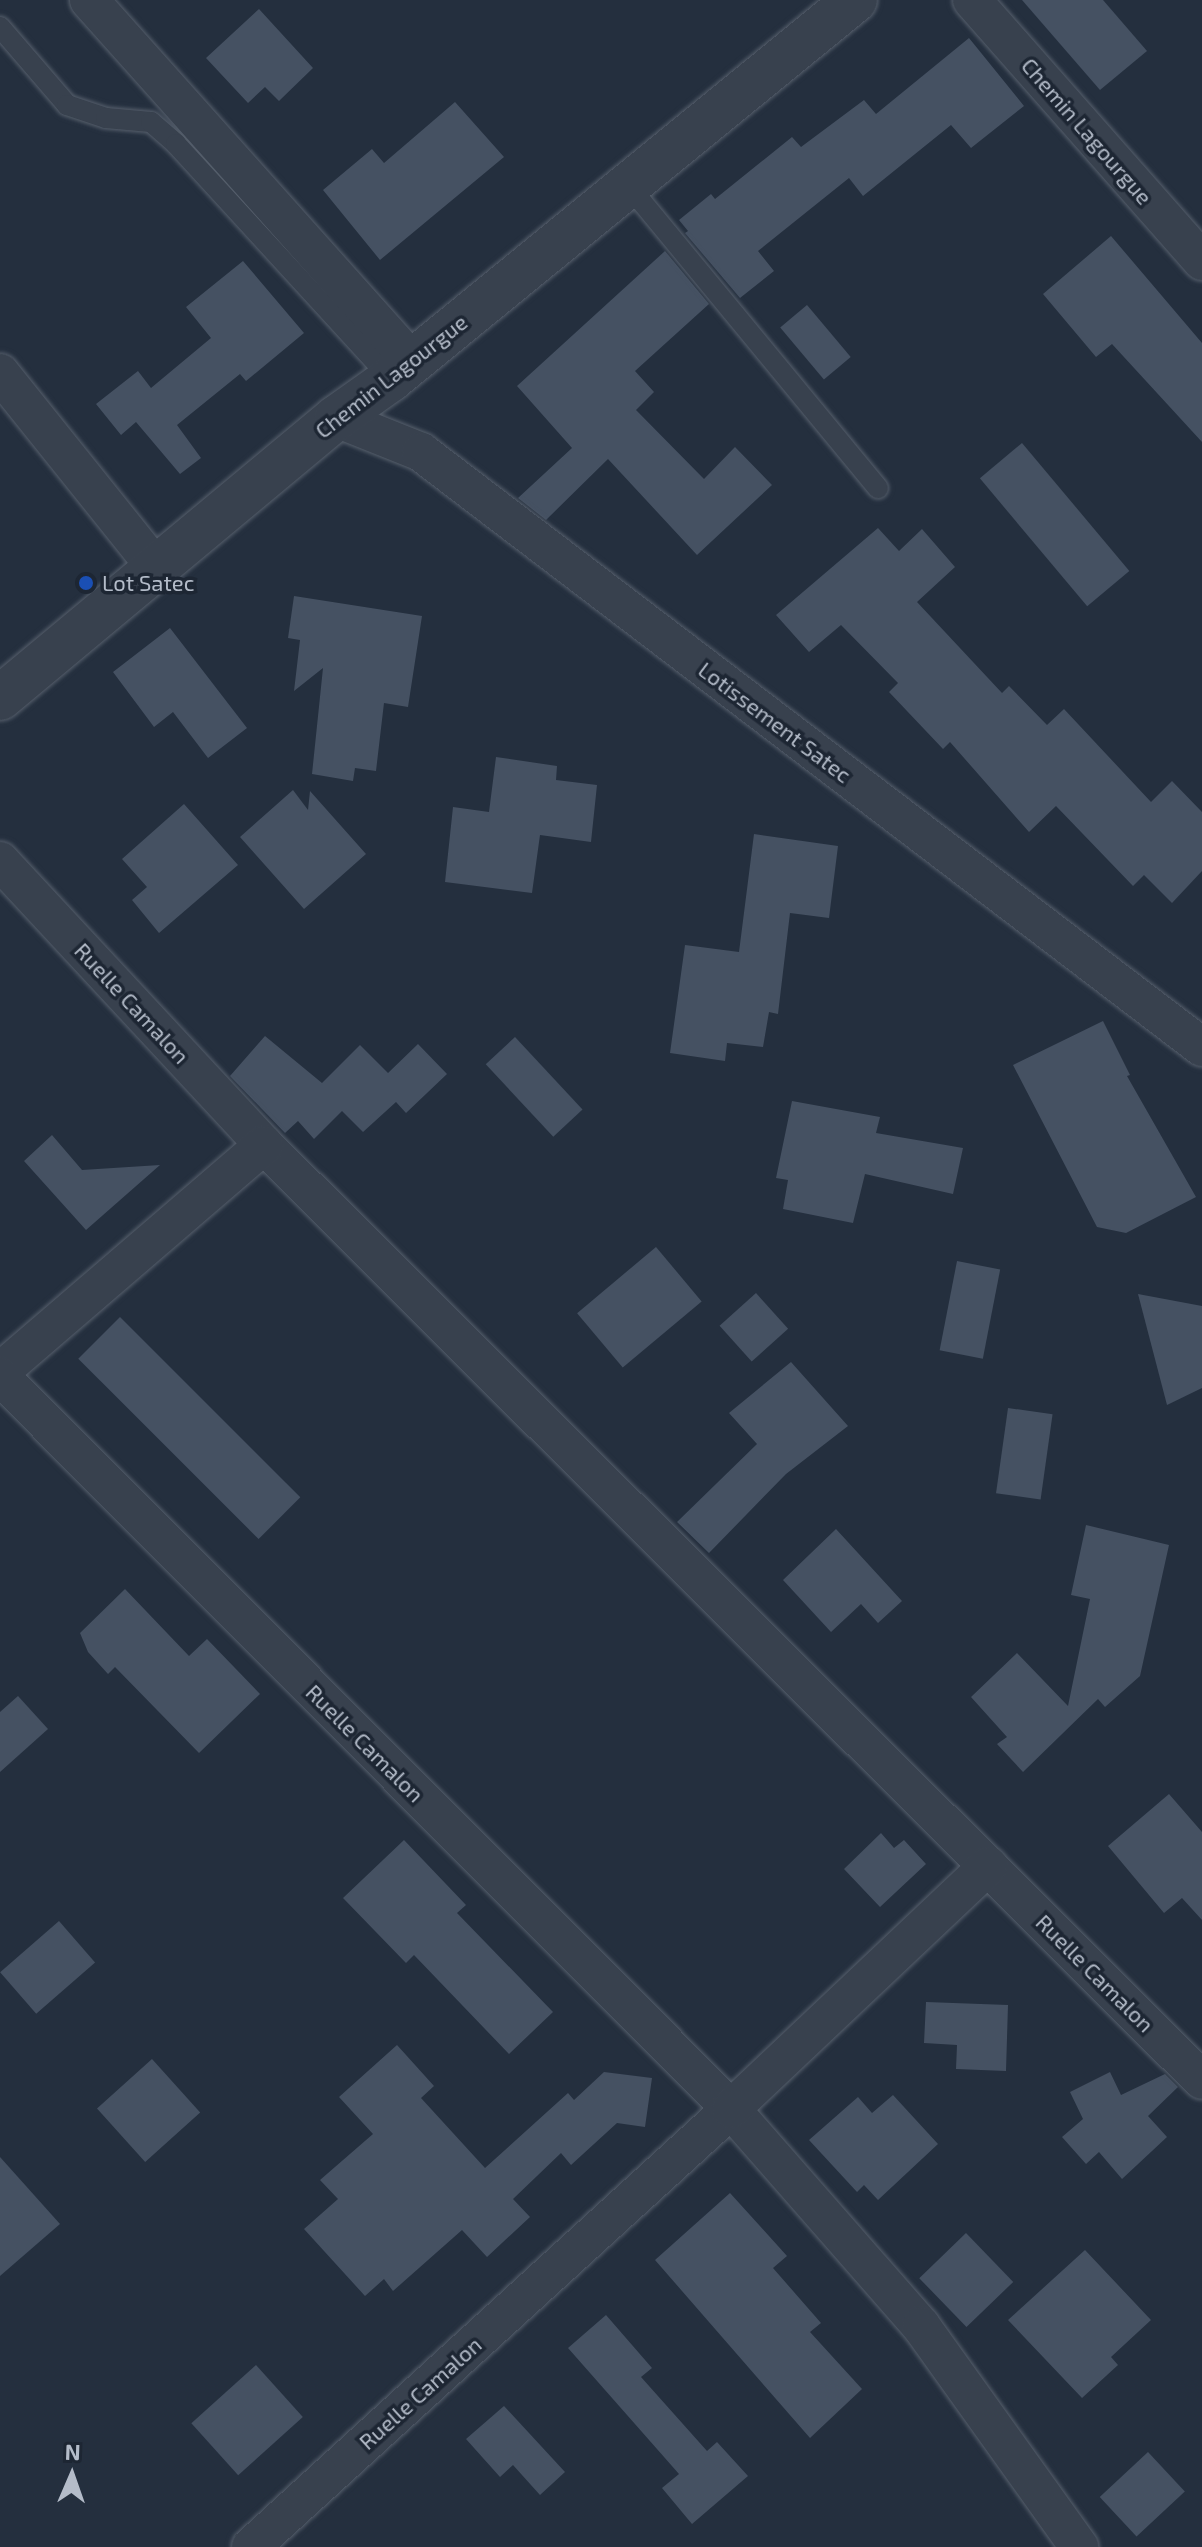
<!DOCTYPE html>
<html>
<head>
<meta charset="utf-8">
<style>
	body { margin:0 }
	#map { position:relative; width:1202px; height:2547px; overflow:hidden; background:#242f3e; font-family:"Exo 2",sans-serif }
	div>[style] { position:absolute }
	.building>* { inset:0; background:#455162; transform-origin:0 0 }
	.roads { filter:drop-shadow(0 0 2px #565f6c) drop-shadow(0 0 2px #565f6c) }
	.service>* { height:20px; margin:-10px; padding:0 10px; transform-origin:10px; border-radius:10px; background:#38414e }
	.minor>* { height:38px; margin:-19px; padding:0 19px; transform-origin:19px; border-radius:19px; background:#38414e }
	.tertiary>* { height:44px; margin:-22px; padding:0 22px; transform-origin:22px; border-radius:22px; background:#38414e }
	.dots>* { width:22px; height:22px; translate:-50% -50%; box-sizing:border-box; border:4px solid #1d2633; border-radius:50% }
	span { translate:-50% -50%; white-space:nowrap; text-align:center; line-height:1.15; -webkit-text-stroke:7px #1d2633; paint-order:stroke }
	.street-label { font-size:22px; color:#b4bcc9 }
	.poi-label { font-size:22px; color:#b4bcc9 }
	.left { translate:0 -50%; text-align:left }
	.north { position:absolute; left:32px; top:2435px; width:80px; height:80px; -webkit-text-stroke:6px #1d2633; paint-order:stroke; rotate:2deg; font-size:22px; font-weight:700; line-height:32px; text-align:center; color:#b4bcc9 }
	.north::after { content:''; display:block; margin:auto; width:28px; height:36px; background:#b4bcc9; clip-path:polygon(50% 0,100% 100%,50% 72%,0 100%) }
</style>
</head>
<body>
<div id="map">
	<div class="building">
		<div style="clip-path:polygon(1022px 0,1103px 0,1147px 51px,1100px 90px)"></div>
		<div style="clip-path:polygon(259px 9px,313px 68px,279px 101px,265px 87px,248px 103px,206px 58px)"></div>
		<div style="clip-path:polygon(969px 38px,1024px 106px,971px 148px,951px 125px,863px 196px,849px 178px,758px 251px,774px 271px,740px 298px,685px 233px,688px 231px,679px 220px,711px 194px,715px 199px,792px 137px,801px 147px,864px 100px,876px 114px)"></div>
		<div style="clip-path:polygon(455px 102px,504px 157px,380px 260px,323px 190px,372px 149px,384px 163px)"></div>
		<div style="clip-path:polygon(1111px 236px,1202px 343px,1202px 442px,1112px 344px,1096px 357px,1043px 294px)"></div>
		<div style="clip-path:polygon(665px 251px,709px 304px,635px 371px,654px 392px,636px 410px,704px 479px,735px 447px,772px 485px,697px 555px,608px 459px,546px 520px,518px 498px,572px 448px,517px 386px)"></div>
		<div style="clip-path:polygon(243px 261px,304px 333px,246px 381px,240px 374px,177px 425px,201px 458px,180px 474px,136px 422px,121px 435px,96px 404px,138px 371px,151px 388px,211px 338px,186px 307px)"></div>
		<div style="left:807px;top:305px;width:68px;height:35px;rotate:50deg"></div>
		<div style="left:1022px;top:443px;width:167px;height:55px;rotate:50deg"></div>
		<div style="clip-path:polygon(878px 528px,899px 551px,922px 529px,955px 567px,917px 602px,1002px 693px,1009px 686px,1047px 725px,1064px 709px,1151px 802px,1172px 781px,1202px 812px,1202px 871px,1172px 903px,1144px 875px,1133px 886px,1056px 806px,1029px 832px,950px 742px,943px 749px,889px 692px,898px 683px,841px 625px,809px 652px,776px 615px)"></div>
		<div style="clip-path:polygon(294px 596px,422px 616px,408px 707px,384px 703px,376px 771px,355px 768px,353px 781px,312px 774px,323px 668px,294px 691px,300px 640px,288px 638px)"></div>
		<div style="clip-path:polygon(170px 628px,247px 728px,208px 758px,173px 712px,154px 727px,113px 672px)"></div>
		<div style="clip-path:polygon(496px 757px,557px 766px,556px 780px,597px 785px,591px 842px,540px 835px,532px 893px,445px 882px,453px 807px,489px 812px)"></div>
		<div style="clip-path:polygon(293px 790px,308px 810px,310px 791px,366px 854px,304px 909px,240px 837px)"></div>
		<div style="clip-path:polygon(184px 804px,238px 865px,159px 933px,132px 900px,147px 887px,122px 859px)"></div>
		<div style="clip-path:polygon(754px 834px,838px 846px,829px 918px,790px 913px,778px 1014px,769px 1012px,763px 1047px,727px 1043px,725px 1061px,670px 1053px,685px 945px,739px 952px)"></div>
		<div style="clip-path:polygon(1103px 1021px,1130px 1075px,1127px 1076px,1196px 1197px,1126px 1233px,1097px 1227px,1013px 1065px)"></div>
		<div style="clip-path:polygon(265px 1036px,322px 1083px,360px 1045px,388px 1073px,418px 1044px,447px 1074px,406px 1113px,396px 1102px,363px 1132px,342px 1111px,314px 1139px,298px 1121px,285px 1133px,230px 1076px)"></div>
		<div style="left:515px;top:1037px;width:99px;height:40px;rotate:47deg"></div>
		<div style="clip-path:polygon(792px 1101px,880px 1117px,876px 1133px,963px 1148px,953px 1194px,865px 1174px,853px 1223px,783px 1209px,788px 1180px,776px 1178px)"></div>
		<div style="clip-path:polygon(52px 1135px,82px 1170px,160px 1165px,86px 1230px,24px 1161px)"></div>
		<div style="left:656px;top:1247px;width:71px;height:103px;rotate:50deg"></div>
		<div style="left:957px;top:1261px;width:44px;height:91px;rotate:11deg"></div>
		<div style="left:756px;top:1293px;width:48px;height:49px;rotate:48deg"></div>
		<div style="clip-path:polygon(1138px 1294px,1202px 1306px,1202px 1388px,1167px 1405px)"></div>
		<div style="left:120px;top:1317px;width:255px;height:59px;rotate:45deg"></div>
		<div style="clip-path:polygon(791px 1362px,848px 1426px,786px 1474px,709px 1553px,677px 1522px,757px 1444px,729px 1413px)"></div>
		<div style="left:1008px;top:1408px;width:45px;height:86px;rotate:8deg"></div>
		<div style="clip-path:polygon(1086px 1525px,1169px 1545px,1140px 1676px,1105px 1707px,1098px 1699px,1023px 1772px,997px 1744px,1007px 1737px,971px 1697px,1017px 1653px,1068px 1706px,1090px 1599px,1071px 1595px)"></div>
		<div style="clip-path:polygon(836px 1529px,902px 1601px,878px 1623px,861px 1604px,831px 1632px,783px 1580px)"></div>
		<div style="clip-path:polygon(125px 1589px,189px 1656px,207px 1639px,260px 1694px,199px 1753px,115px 1667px,108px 1674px,88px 1652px,80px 1633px)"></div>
		<div style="clip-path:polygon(18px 1696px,48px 1729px,0 1772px,0 1712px)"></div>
		<div style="clip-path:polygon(1169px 1794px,1202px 1832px,1202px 1920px,1182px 1898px,1164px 1913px,1108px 1846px)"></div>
		<div style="clip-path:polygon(881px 1833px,894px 1848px,904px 1840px,926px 1864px,880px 1907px,844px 1869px)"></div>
		<div style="clip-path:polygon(404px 1840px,466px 1905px,457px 1913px,553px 2012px,509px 2054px,414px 1955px,406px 1963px,343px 1898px)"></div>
		<div style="left:59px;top:1921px;width:55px;height:78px;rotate:49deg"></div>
		<div style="clip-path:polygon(926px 2002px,1008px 2005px,1006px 2071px,956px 2069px,957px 2045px,924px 2043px)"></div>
		<div style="clip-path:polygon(397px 2045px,434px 2086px,421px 2098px,485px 2168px,568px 2093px,574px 2100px,604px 2072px,652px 2078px,645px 2127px,617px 2123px,571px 2165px,561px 2153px,513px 2199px,530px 2217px,487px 2257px,462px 2230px,393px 2291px,384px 2279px,365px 2296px,304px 2229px,338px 2199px,320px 2180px,373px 2134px,339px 2097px)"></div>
		<div style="left:152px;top:2059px;width:72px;height:74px;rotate:48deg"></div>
		<div style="clip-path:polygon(1110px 2072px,1121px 2095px,1165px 2074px,1178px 2087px,1148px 2116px,1167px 2137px,1122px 2179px,1099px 2152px,1086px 2164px,1062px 2137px,1083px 2119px,1070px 2092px)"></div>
		<div style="clip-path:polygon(893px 2095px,938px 2144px,878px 2200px,864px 2185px,857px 2192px,809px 2140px,858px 2097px,872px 2113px)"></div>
		<div style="clip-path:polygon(0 2157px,60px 2224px,0 2276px)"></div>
		<div style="clip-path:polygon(730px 2193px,787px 2256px,773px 2268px,821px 2323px,810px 2332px,862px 2389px,810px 2438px,655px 2260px)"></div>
		<div style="left:966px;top:2233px;width:68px;height:65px;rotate:46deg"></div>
		<div style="clip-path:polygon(1085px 2250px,1151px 2320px,1111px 2357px,1118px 2365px,1082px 2398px,1008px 2320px)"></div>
		<div style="clip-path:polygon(606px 2315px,652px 2368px,641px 2377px,707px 2451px,717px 2442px,748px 2476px,692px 2524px,662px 2488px,679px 2474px,568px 2348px)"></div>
		<div style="left:256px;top:2365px;width:70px;height:87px;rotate:48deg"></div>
		<div style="clip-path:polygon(504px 2406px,565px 2472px,540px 2495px,513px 2465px,500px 2477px,466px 2439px)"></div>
		<div style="left:1148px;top:2452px;width:54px;height:66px;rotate:47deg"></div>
	</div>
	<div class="roads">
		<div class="service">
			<div style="left:0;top:27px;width:103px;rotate:49.3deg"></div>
			<div style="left:67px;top:105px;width:41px;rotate:18.4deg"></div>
			<div style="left:106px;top:118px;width:45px;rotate:5.1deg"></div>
			<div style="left:151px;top:122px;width:33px;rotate:41deg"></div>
			<div style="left:176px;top:144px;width:319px;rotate:47.5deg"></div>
			<div style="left:628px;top:185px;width:393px;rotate:50.5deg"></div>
		</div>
		<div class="minor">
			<div style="left:89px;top:0;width:484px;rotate:48.2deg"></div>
			<div style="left:972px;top:0;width:348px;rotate:48.6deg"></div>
			<div style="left:0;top:373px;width:250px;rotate:51.3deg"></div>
			<div style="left:336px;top:418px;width:92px;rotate:21.8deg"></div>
			<div style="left:421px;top:452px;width:982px;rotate:37.3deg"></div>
			<div style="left:0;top:861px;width:388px;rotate:47.1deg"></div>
			<div style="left:264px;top:1145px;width:1324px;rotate:44.91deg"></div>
			<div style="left:0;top:1372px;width:348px;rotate:-40.7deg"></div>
			<div style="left:0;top:1376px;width:1035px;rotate:45.08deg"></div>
			<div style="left:731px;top:2109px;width:288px;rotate:48.8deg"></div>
			<div style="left:921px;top:2326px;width:272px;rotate:54.4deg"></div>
			<div style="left:251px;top:2547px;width:650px;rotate:-42.38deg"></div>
			<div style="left:731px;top:2109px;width:354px;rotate:-43.4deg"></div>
		</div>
		<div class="tertiary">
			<div style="left:0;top:698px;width:437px;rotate:-39.8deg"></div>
			<div style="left:336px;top:418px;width:67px;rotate:-35.3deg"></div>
			<div style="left:391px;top:379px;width:599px;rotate:-39.24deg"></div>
		</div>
	</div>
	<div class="dots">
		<div style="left:86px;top:583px;background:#1a4fb4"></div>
	</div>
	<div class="street-label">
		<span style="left:1087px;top:131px;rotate:49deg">Chemin Lagourgue</span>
		<span style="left:391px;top:376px;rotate:-38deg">Chemin Lagourgue</span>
		<span style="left:775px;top:722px;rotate:37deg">Lotissement Satec</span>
		<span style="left:132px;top:1003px;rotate:47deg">Ruelle Camalon</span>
		<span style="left:365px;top:1743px;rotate:45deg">Ruelle Camalon</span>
		<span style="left:1095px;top:1973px;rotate:45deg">Ruelle Camalon</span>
		<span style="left:420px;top:2393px;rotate:-42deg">Ruelle Camalon</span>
	</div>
	<div class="poi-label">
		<span class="left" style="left:102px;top:583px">Lot Satec</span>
	</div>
	<div class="north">N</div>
</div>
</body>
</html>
